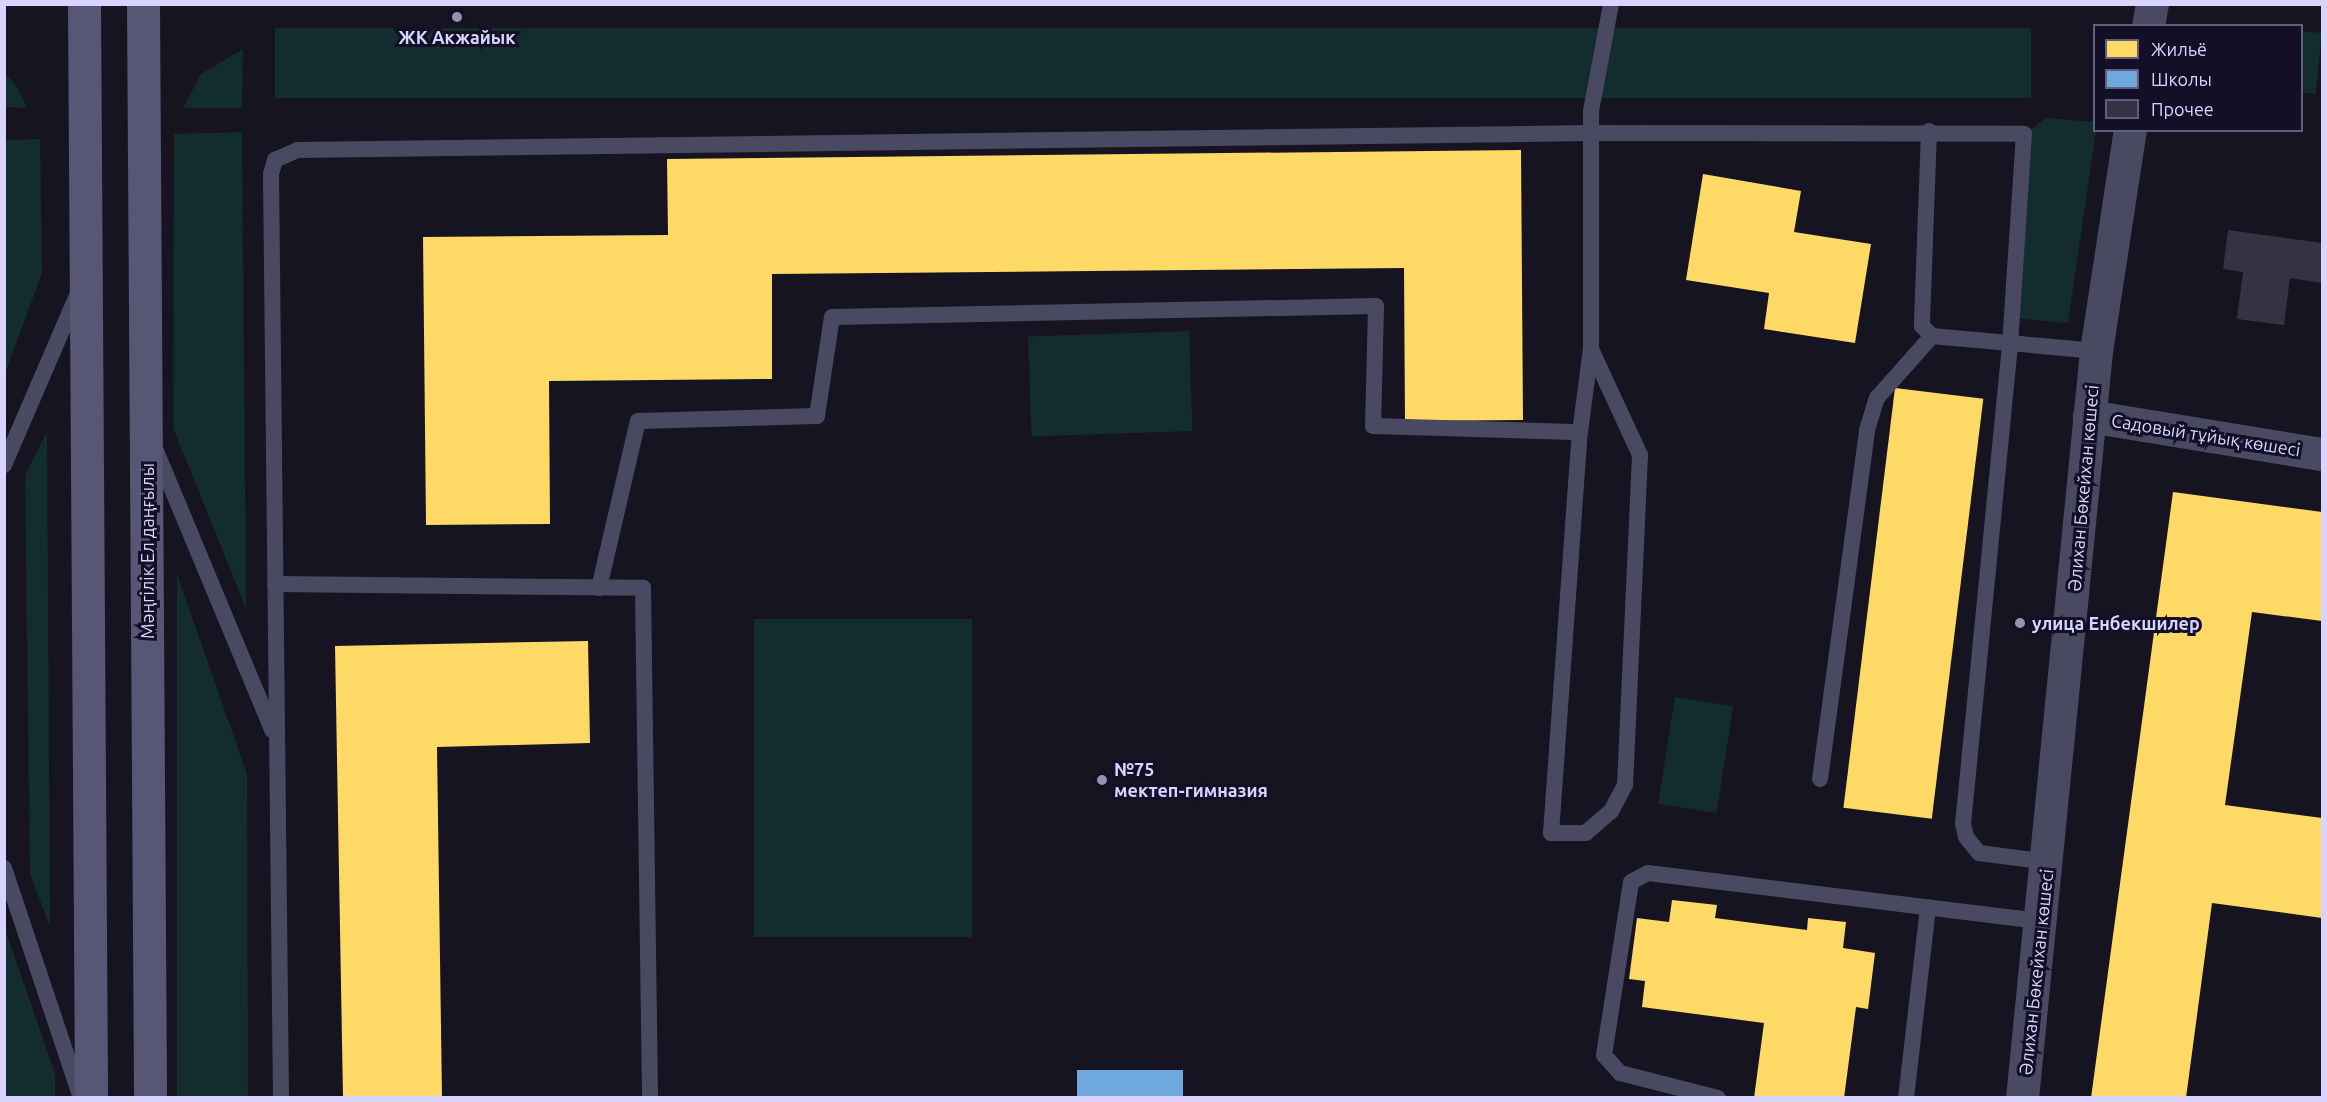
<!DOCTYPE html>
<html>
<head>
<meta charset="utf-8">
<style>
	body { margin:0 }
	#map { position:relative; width:2327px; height:1102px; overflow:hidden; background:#161421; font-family:Ubuntu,sans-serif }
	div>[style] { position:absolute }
	.green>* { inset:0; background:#132c2d; transform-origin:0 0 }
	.homes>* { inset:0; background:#ffd966; transform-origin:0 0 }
	.schools>* { inset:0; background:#6fa8dc; transform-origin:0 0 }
	.building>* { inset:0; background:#343243 }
	.service>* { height:16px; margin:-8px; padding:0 8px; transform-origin:8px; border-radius:8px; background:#4a4962 }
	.minor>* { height:33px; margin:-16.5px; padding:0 16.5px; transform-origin:16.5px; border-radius:16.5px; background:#4a4962 }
	.tertiary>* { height:33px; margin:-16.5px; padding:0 16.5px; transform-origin:16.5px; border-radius:16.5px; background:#4a4962 }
	.secondary>* { height:33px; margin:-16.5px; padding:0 16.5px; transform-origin:16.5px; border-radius:16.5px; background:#575674 }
	.dots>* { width:16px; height:16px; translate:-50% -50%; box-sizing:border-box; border:3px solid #130f26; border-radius:50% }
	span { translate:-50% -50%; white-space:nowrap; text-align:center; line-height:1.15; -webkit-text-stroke:6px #130f26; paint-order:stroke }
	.poi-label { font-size:18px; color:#d9d4ff; font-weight:700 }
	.left { translate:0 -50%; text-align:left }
	.street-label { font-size:18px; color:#d9d4ff }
	.frame { position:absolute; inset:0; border:6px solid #d9d4ff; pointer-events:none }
	.legend { position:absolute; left:2093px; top:24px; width:210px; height:108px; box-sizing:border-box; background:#130f26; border:2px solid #625e7d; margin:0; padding:8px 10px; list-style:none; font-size:18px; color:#d9d4ff }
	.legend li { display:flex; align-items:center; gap:12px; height:30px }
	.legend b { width:30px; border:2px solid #625e7d }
</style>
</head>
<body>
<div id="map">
	<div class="green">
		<div style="left:2031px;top:28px;width:70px;height:1756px;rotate:90deg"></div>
		<div style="left:2302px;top:31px;width:20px;height:61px;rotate:6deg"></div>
		<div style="clip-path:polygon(243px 49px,242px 108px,183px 108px,201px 74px)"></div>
		<div style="clip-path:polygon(4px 73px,16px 85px,27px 108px,5px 107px)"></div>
		<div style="clip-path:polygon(2046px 118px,2094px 122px,2096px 131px,2068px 323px,2012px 318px,2024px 134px)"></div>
		<div style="clip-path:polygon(242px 132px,246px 608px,173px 428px,174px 134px)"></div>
		<div style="clip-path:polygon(40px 139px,42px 273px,5px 373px,5px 140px)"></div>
		<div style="left:1189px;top:331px;width:100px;height:161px;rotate:88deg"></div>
		<div style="clip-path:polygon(47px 432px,50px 927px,30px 874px,25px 475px)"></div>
		<div style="clip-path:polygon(177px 574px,247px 774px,248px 1097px,177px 1097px)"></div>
		<div style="left:972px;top:619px;width:318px;height:218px;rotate:90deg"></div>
		<div style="left:1675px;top:697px;width:59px;height:108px;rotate:9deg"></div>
		<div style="clip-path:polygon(4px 926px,55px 1073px,55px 1097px,5px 1097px)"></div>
	</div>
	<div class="homes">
		<div style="clip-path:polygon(1521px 150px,1523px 420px,1405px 421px,1404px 268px,772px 274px,772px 379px,549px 381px,550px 524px,426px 525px,423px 237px,668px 235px,667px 159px)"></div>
		<div style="clip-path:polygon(1703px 174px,1801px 191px,1794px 232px,1871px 244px,1855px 343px,1764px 329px,1769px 293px,1686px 280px)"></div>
		<div style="left:1895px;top:388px;width:89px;height:423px;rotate:7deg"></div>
		<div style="clip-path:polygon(2173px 492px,2322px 512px,2322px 621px,2252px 612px,2225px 805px,2322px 818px,2322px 918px,2212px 903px,2186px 1098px,2091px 1098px)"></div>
		<div style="clip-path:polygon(588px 641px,590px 743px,437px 747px,442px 1098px,343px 1098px,335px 646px)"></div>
		<div style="clip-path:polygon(1672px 900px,1717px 905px,1715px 918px,1807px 930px,1808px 918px,1846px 922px,1843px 948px,1875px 953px,1868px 1009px,1856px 1007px,1844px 1098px,1754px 1098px,1764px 1023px,1642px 1007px,1645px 981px,1629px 979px,1637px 918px,1669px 922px)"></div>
	</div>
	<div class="schools">
		<div style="left:1183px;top:1070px;width:28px;height:106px;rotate:90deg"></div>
	</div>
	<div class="building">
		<div style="clip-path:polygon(2228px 230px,2322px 243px,2322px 283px,2290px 278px,2284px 325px,2237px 319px,2243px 272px,2223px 269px)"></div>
	</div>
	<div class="service">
		<div style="left:1929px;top:131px;width:195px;rotate:92.1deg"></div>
		<div style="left:1922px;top:326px;width:14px;rotate:45deg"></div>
		<div style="left:1932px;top:336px;width:165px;rotate:5.2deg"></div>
		<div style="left:1591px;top:349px;width:117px;rotate:65.2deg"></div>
		<div style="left:1640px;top:455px;width:330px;rotate:92.6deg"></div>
		<div style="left:1625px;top:785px;width:30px;rotate:118deg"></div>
		<div style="left:1611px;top:811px;width:33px;rotate:139deg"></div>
		<div style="left:1586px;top:833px;width:35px;rotate:180deg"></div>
		<div style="left:1551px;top:833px;width:402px;rotate:-85.9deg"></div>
		<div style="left:1580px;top:432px;width:84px;rotate:-82.5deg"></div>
		<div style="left:1591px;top:349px;width:238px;rotate:-90deg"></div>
		<div style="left:1591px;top:111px;width:109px;rotate:-79.4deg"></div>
		<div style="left:154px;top:446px;width:308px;rotate:67.4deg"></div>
		<div style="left:4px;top:465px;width:187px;rotate:-66.7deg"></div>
		<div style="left:275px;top:584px;width:368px;rotate:0.6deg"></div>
		<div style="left:643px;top:588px;width:510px;rotate:89.21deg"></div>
		<div style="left:599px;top:588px;width:171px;rotate:-76.9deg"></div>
		<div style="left:638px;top:421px;width:179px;rotate:-1.6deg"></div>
		<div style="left:817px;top:416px;width:100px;rotate:-81.4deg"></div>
		<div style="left:832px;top:317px;width:544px;rotate:-1.16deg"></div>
		<div style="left:1376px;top:306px;width:120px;rotate:91.4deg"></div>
		<div style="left:1373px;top:426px;width:207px;rotate:1.7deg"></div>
		<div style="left:1820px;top:779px;width:352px;rotate:-82.3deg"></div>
		<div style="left:1867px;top:430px;width:34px;rotate:-73deg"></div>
		<div style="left:1877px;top:398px;width:83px;rotate:-48.4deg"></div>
		<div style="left:4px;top:868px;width:243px;rotate:71.5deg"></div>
		<div style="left:281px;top:1098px;width:924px;rotate:-90.62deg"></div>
		<div style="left:271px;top:174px;width:15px;rotate:-74deg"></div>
		<div style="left:275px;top:160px;width:24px;rotate:-24deg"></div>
		<div style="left:297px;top:150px;width:1293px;rotate:-0.75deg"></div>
		<div style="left:1590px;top:133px;width:434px;rotate:0.1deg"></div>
		<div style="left:2024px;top:134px;width:211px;rotate:93.8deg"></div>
		<div style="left:2010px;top:345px;width:480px;rotate:95.6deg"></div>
		<div style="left:1963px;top:823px;width:14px;rotate:78deg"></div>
		<div style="left:1966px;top:837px;width:21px;rotate:51deg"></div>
		<div style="left:1979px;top:853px;width:70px;rotate:7.4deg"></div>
		<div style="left:1718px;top:1098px;width:101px;rotate:-165.7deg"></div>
		<div style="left:1620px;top:1073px;width:24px;rotate:-132deg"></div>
		<div style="left:1604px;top:1055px;width:175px;rotate:-81.1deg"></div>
		<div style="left:1631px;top:882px;width:19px;rotate:-28deg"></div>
		<div style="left:1648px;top:873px;width:396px;rotate:7deg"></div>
		<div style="left:1906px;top:1098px;width:192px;rotate:-83.4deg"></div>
	</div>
	<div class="minor">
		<div style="left:2089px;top:416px;width:236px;rotate:9.3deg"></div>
	</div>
	<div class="tertiary">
		<div style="left:2148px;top:26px;width:22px;rotate:-80deg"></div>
		<div style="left:2022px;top:1098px;width:751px;rotate:-84.34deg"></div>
		<div style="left:2096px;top:351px;width:224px;rotate:-81.3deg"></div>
	</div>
	<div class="secondary">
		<div style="left:84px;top:4px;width:1094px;rotate:89.63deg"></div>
		<div style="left:143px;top:4px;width:1094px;rotate:89.63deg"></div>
	</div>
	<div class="dots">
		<div style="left:457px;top:17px;background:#9591b1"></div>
		<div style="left:2020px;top:623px;background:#9591b1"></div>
		<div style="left:1102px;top:780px;background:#9591b1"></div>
	</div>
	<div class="poi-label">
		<span style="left:457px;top:37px">ЖК Акжайык</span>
		<span class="left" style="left:2032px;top:623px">улица Енбекшилер</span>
		<span class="left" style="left:1114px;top:780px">№75<br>мектеп-гимназия</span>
	</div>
	<div class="street-label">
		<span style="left:2206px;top:435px;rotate:9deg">Садовый тұйық көшесі</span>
		<span style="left:2083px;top:488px;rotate:-85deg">Әлихан Бөкейхан көшесі</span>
		<span style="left:147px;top:551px;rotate:-90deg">Мәңгілік Ел даңғылы</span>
		<span style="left:2036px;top:972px;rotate:-84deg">Әлихан Бөкейхан көшесі</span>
	</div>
	<div class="frame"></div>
	<ul class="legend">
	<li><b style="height:16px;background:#ffd966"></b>Жильё</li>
	<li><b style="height:16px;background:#6fa8dc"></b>Школы</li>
	<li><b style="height:16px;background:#343243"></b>Прочее</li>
	</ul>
</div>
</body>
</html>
